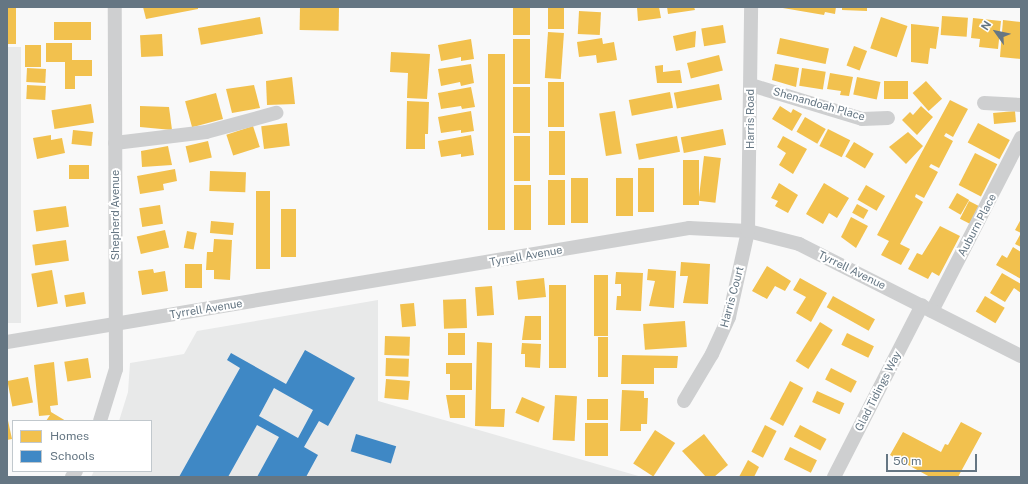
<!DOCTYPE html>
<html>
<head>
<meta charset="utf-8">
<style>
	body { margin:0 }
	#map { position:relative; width:1028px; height:484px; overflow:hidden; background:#f9f9f9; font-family:"Public Sans",sans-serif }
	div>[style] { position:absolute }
	.built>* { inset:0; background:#e8e9e9; transform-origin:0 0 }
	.homes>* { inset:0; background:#f2c14e; transform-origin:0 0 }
	.schools>* { inset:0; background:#3f88c5; transform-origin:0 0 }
	.minor>* { height:14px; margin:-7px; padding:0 7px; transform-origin:7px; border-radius:7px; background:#cecfd0 }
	span { translate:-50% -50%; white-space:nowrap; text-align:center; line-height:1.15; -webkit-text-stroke:4px #fff; paint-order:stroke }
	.street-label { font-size:11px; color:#657683 }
	.frame { position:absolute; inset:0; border:8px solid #657683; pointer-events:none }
	.legend { position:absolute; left:12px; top:420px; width:140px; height:52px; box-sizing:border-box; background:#fff; border:1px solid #c1c8cd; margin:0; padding:5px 7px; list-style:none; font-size:12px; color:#657683 }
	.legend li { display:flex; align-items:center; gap:8px; height:20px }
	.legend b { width:20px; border:1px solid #c1c8cd }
	.north { position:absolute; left:976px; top:12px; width:40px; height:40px; -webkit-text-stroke:3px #fff; paint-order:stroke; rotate:303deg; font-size:11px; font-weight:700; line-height:16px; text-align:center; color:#657683 }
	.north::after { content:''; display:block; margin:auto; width:14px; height:18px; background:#657683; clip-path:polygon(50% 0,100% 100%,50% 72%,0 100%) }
	.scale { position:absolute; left:886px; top:454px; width:91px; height:18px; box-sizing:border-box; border:2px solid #657683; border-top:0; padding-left:5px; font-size:12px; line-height:14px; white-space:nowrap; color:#657683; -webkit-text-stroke:3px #fff; paint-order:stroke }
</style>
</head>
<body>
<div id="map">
	<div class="built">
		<div style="left:21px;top:47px;width:276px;height:14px;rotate:90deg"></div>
		<div style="clip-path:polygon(378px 300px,378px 401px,642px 477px,91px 477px,94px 471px,151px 471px,151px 421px,119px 421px,128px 392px,130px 363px,184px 354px,197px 331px)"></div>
	</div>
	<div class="homes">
		<div style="left:7px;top:7px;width:9px;height:37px"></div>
		<div style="clip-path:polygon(143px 7px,198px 7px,198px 9px,146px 19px)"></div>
		<div style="left:300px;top:7px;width:39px;height:23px;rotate:1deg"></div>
		<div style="left:513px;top:7px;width:17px;height:28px"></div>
		<div style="left:548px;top:7px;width:16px;height:22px"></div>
		<div style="clip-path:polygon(637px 7px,659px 7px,661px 18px,638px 21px)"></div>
		<div style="clip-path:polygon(667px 7px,694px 7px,695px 10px,668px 14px)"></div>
		<div style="clip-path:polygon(777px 7px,836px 7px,835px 14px,825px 12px,824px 15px)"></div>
		<div style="clip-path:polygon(842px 7px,867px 7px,867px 11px,842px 10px)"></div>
		<div style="left:579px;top:11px;width:22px;height:23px;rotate:3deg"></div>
		<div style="left:942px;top:16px;width:26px;height:19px;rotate:4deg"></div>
		<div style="left:260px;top:17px;width:17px;height:63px;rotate:80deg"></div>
		<div style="left:881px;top:17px;width:28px;height:33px;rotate:19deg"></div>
		<div style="clip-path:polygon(973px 18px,1001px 21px,998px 49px,979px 47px,980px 39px,971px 38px)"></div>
		<div style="clip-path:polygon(1003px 20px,1021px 22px,1021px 59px,1000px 57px)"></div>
		<div style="left:54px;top:22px;width:37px;height:18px"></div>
		<div style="clip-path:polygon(911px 24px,939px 27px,936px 49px,930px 48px,928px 64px,911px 62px)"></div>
		<div style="left:723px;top:25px;width:18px;height:22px;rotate:81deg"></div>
		<div style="clip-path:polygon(696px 31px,695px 47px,676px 51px,673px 36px)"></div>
		<div style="left:548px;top:32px;width:16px;height:46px;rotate:4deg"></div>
		<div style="left:162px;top:34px;width:22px;height:22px;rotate:87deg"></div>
		<div style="clip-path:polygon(602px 38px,603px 44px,614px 42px,617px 60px,597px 63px,596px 55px,579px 57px,577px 42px)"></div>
		<div style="left:780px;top:38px;width:50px;height:16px;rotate:12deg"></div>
		<div style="clip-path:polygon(471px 39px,474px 59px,461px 61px,461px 57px,441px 61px,438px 45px)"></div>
		<div style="left:513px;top:39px;width:17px;height:45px"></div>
		<div style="clip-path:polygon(46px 43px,72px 43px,72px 60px,92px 60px,92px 76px,75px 76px,75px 89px,65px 89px,65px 62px,46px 62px)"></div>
		<div style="left:25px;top:45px;width:16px;height:22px"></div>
		<div style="left:854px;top:46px;width:14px;height:21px;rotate:21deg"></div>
		<div style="clip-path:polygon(391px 52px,430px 54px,427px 99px,407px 98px,408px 73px,390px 72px)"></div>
		<div style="left:488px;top:54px;width:17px;height:176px"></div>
		<div style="left:719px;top:55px;width:16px;height:33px;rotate:76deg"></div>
		<div style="clip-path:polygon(471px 64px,474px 83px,461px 86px,460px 82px,441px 86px,438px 69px)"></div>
		<div style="clip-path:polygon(775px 64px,799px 68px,796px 87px,772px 80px)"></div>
		<div style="clip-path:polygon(663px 65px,663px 72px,680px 70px,682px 83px,657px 83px,655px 66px)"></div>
		<div style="left:27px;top:68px;width:19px;height:14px;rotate:3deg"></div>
		<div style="left:802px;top:68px;width:24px;height:18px;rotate:9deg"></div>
		<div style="clip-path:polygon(830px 73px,853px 77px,849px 96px,840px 95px,841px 91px,827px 89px)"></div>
		<div style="clip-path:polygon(292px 77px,295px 104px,267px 105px,266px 81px)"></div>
		<div style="left:857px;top:77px;width:24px;height:18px;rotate:12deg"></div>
		<div style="left:908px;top:81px;width:18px;height:24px;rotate:90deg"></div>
		<div style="left:926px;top:81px;width:24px;height:18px;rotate:48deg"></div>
		<div style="left:548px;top:82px;width:16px;height:45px"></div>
		<div style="left:719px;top:84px;width:16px;height:46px;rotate:79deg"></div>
		<div style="left:27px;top:85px;width:19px;height:14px;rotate:3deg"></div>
		<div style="clip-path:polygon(254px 85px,260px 108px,232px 113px,226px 89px)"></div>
		<div style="clip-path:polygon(471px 87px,475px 107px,462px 109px,461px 106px,441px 109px,438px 93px)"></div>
		<div style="left:513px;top:87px;width:17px;height:46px"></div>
		<div style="left:670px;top:92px;width:16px;height:42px;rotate:79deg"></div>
		<div style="left:216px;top:93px;width:27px;height:32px;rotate:75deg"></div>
		<div style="clip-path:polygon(950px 100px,968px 109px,953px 137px,946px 133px,944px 136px,953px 141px,939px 168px,931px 164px,929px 167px,938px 172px,924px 198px,916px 194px,915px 197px,923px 202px,900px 244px,910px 249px,901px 265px,881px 255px,889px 241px,877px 235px)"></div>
		<div style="clip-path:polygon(407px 101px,429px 102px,428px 134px,425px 134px,425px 149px,406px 149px)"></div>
		<div style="left:91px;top:104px;width:19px;height:40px;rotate:81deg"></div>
		<div style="clip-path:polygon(140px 106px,169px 107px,172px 130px,140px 127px)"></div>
		<div style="clip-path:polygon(780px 106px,791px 113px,793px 109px,802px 114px,792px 131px,772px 119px)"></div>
		<div style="clip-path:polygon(921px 106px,933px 117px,917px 135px,902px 120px,910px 112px,913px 115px)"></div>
		<div style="clip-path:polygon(471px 111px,474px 131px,461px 133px,461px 130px,441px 133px,438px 117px)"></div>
		<div style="left:615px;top:111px;width:43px;height:16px;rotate:81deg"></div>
		<div style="left:1015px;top:111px;width:11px;height:22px;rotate:85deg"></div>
		<div style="left:805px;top:117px;width:24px;height:17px;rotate:30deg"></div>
		<div style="left:287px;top:123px;width:23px;height:26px;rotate:83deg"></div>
		<div style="left:978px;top:123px;width:36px;height:22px;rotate:28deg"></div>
		<div style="left:253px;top:126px;width:22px;height:28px;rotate:72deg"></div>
		<div style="left:723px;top:129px;width:16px;height:43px;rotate:79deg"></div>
		<div style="left:828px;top:129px;width:25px;height:19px;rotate:27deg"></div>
		<div style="left:73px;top:130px;width:20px;height:14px;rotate:6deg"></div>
		<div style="left:549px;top:131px;width:16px;height:44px"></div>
		<div style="clip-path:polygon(908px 132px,923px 146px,906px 164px,889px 147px)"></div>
		<div style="clip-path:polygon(51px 135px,51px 140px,62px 138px,65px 153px,37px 159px,33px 138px)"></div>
		<div style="clip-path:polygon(471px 135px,474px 155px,461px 157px,461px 154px,441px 157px,438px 141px)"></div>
		<div style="left:514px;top:136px;width:16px;height:45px"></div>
		<div style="left:677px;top:136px;width:16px;height:42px;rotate:79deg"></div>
		<div style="clip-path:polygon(783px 136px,807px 149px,793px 174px,779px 165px,786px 153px,777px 147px)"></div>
		<div style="left:208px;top:141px;width:17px;height:23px;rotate:77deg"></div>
		<div style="left:854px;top:142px;width:23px;height:17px;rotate:31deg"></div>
		<div style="clip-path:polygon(168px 146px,172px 165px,142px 167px,141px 151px)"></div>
		<div style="left:975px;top:153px;width:25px;height:36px;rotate:27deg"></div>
		<div style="left:704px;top:156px;width:17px;height:45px;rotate:7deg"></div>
		<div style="left:683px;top:160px;width:16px;height:45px"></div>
		<div style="left:69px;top:165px;width:20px;height:14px"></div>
		<div style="left:638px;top:168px;width:16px;height:44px"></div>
		<div style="clip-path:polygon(175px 169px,177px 181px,163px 184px,164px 190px,140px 194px,137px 176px)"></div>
		<div style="left:210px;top:171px;width:36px;height:20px;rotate:2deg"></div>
		<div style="left:571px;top:178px;width:17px;height:45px"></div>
		<div style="left:633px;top:178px;width:38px;height:17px;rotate:90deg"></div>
		<div style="left:548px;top:180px;width:17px;height:45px"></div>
		<div style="clip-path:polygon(779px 183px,798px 195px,788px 213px,775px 206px,778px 201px,771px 198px)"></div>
		<div style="clip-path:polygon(824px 183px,849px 198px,837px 218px,829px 213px,823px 224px,806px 214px)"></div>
		<div style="left:514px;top:185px;width:17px;height:45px"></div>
		<div style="left:866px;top:185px;width:22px;height:17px;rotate:30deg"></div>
		<div style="left:256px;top:191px;width:14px;height:78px"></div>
		<div style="left:957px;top:193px;width:14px;height:17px;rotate:30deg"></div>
		<div style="left:969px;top:201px;width:11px;height:20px;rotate:27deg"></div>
		<div style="left:857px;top:204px;width:13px;height:10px;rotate:29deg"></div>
		<div style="left:160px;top:205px;width:19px;height:21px;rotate:81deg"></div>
		<div style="left:66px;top:206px;width:21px;height:33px;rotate:82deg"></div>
		<div style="left:281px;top:209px;width:15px;height:48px"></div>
		<div style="clip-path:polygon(851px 217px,868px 226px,856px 248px,841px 237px)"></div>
		<div style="clip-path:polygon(1021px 219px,1021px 247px,1015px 244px,1021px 233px,1015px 230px)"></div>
		<div style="left:211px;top:221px;width:23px;height:12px;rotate:5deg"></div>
		<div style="clip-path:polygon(940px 226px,960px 236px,939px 276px,932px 272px,928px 279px,908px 269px,917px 253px,922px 255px)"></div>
		<div style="left:165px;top:230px;width:18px;height:29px;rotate:77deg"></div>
		<div style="left:187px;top:231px;width:10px;height:17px;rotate:11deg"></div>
		<div style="clip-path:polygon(214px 239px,232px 240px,230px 280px,214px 279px,214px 270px,206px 270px,207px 252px,213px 252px)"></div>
		<div style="left:66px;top:240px;width:21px;height:34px;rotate:82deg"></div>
		<div style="clip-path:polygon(1013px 247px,1021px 252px,1021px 279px,996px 265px,1002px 255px,1007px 258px)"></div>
		<div style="clip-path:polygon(681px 262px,710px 264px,708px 304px,683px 303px,688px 276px,680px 276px)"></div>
		<div style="left:185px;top:264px;width:17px;height:24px"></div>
		<div style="clip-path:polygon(767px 266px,791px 281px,785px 291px,775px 286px,767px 299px,752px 291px)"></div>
		<div style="clip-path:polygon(153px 269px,154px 273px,165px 271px,168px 291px,142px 295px,138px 271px)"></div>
		<div style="clip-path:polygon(648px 269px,676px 271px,674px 308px,649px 306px,655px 281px,647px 280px)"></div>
		<div style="left:52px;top:270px;width:34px;height:21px;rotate:80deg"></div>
		<div style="clip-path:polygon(616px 272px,643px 273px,641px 311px,616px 310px,617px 296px,621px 296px,621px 284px,615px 284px)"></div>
		<div style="clip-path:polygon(1002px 273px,1021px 284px,1021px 293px,1014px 288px,1005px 302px,990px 293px)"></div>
		<div style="left:594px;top:275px;width:14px;height:61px"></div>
		<div style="left:544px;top:278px;width:19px;height:28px;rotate:84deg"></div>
		<div style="clip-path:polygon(800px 278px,827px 293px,811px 322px,796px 313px,806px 297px,793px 290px)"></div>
		<div style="left:549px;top:285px;width:17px;height:83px"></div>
		<div style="left:492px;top:286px;width:29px;height:17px;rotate:86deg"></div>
		<div style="left:84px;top:292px;width:12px;height:20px;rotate:81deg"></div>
		<div style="left:833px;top:296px;width:48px;height:13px;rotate:29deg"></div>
		<div style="left:985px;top:296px;width:23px;height:18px;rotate:31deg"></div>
		<div style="left:466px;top:299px;width:29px;height:23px;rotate:88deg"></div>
		<div style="left:414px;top:303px;width:23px;height:14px;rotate:85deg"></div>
		<div style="clip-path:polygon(525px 316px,541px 316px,541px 340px,522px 340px)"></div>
		<div style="left:685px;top:321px;width:26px;height:42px;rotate:86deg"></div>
		<div style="left:820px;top:322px;width:15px;height:46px;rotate:32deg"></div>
		<div style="left:448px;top:333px;width:17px;height:22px"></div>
		<div style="left:847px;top:333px;width:30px;height:13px;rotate:26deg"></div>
		<div style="left:385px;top:336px;width:25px;height:19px;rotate:2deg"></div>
		<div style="left:598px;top:337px;width:10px;height:40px"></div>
		<div style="clip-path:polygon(477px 342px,492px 343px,491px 409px,505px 409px,504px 427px,475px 426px)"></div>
		<div style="clip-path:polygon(522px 343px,541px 344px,540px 368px,525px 367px,525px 354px,521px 354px)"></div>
		<div style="clip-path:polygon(622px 355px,678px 356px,677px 368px,654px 368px,654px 384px,621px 384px)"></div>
		<div style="left:88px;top:358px;width:20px;height:24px;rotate:81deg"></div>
		<div style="left:386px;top:358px;width:23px;height:18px;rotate:2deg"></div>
		<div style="clip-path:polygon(54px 362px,58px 405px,50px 406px,51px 412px,66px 421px,46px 421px,50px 415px,39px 416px,34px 365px)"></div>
		<div style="clip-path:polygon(446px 363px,472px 363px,472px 390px,450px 390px,450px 374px,446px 374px)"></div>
		<div style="left:831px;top:368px;width:29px;height:13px;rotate:27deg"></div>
		<div style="left:28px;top:377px;width:26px;height:21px;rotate:79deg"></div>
		<div style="left:386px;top:379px;width:24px;height:19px;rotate:5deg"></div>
		<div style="left:790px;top:381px;width:15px;height:43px;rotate:28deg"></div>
		<div style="clip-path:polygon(622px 390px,644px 391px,644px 398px,648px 398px,647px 424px,641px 424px,641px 431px,620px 431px)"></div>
		<div style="left:817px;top:391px;width:30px;height:12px;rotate:24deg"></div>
		<div style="clip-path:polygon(446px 395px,465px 395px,465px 418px,450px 418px)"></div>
		<div style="left:555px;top:395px;width:22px;height:45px;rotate:3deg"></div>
		<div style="left:522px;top:397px;width:25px;height:17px;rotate:23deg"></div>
		<div style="left:587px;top:399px;width:21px;height:21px"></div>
		<div style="clip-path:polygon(7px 416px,12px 439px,7px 440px)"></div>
		<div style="clip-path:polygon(961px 422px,982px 433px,958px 477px,930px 477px,890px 455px,903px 432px,941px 452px,945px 444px,948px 445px)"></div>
		<div style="left:585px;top:423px;width:23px;height:33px"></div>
		<div style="left:765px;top:425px;width:13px;height:30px;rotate:27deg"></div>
		<div style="left:800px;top:425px;width:30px;height:13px;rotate:28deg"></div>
		<div style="left:655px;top:430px;width:24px;height:40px;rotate:33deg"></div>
		<div style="clip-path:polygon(704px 434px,728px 465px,714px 477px,706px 477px,682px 451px)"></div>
		<div style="left:790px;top:447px;width:30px;height:14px;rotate:26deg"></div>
		<div style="clip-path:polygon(748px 460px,759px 467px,754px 477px,739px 477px)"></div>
	</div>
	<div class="schools">
		<div style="clip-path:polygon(evenodd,305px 350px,355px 378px,328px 426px,319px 421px,304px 447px,318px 455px,306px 477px,257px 477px,279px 437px,257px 425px,228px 477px,179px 477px,240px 368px,227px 360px,231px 353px,286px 384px,305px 350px,274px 388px,313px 410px,298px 438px,259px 416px,274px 388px)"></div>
		<div style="left:356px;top:434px;width:42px;height:18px;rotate:17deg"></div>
	</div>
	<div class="minor">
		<div style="left:751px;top:85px;width:116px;rotate:17deg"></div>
		<div style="left:862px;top:119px;width:26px;rotate:-2deg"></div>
		<div style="left:984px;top:103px;width:37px;rotate:3deg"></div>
		<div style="left:115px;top:143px;width:92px;rotate:-6.9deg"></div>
		<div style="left:206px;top:132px;width:73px;rotate:-15.2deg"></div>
		<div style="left:932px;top:311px;width:195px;rotate:-62.8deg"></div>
		<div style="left:7px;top:342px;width:691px;rotate:-9.49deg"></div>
		<div style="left:689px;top:228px;width:59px;rotate:2.9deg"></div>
		<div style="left:748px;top:231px;width:53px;rotate:14.3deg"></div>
		<div style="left:799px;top:244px;width:249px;rotate:26.8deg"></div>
		<div style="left:684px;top:401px;width:55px;rotate:-59.2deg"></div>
		<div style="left:712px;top:354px;width:41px;rotate:-65.3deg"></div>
		<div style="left:729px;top:317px;width:88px;rotate:-77.5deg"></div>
		<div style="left:748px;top:231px;width:224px;rotate:-89.2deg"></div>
		<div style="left:100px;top:421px;width:54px;rotate:-72.9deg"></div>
		<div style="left:116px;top:369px;width:362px;rotate:-90.2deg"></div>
		<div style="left:72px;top:477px;width:7px;rotate:-56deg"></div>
		<div style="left:834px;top:477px;width:193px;rotate:-62.9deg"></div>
	</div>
	<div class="street-label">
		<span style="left:819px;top:104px;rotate:16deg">Shenandoah Place</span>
		<span style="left:750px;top:119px;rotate:-90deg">Harris Road</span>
		<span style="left:115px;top:215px;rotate:-90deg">Shepherd Avenue</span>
		<span style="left:977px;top:225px;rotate:-62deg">Auburn Place</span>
		<span style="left:526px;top:256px;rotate:-10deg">Tyrrell Avenue</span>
		<span style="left:852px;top:270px;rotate:26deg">Tyrrell Avenue</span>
		<span style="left:732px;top:297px;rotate:-75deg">Harris Court</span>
		<span style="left:206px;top:309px;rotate:-9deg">Tyrrell Avenue</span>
		<span style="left:878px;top:391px;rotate:-63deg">Glad Tidings Way</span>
	</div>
	<div class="frame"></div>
	<ul class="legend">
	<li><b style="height:11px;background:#f2c14e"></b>Homes</li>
	<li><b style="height:11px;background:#3f88c5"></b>Schools</li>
	</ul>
	<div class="north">N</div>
	<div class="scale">50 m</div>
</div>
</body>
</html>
